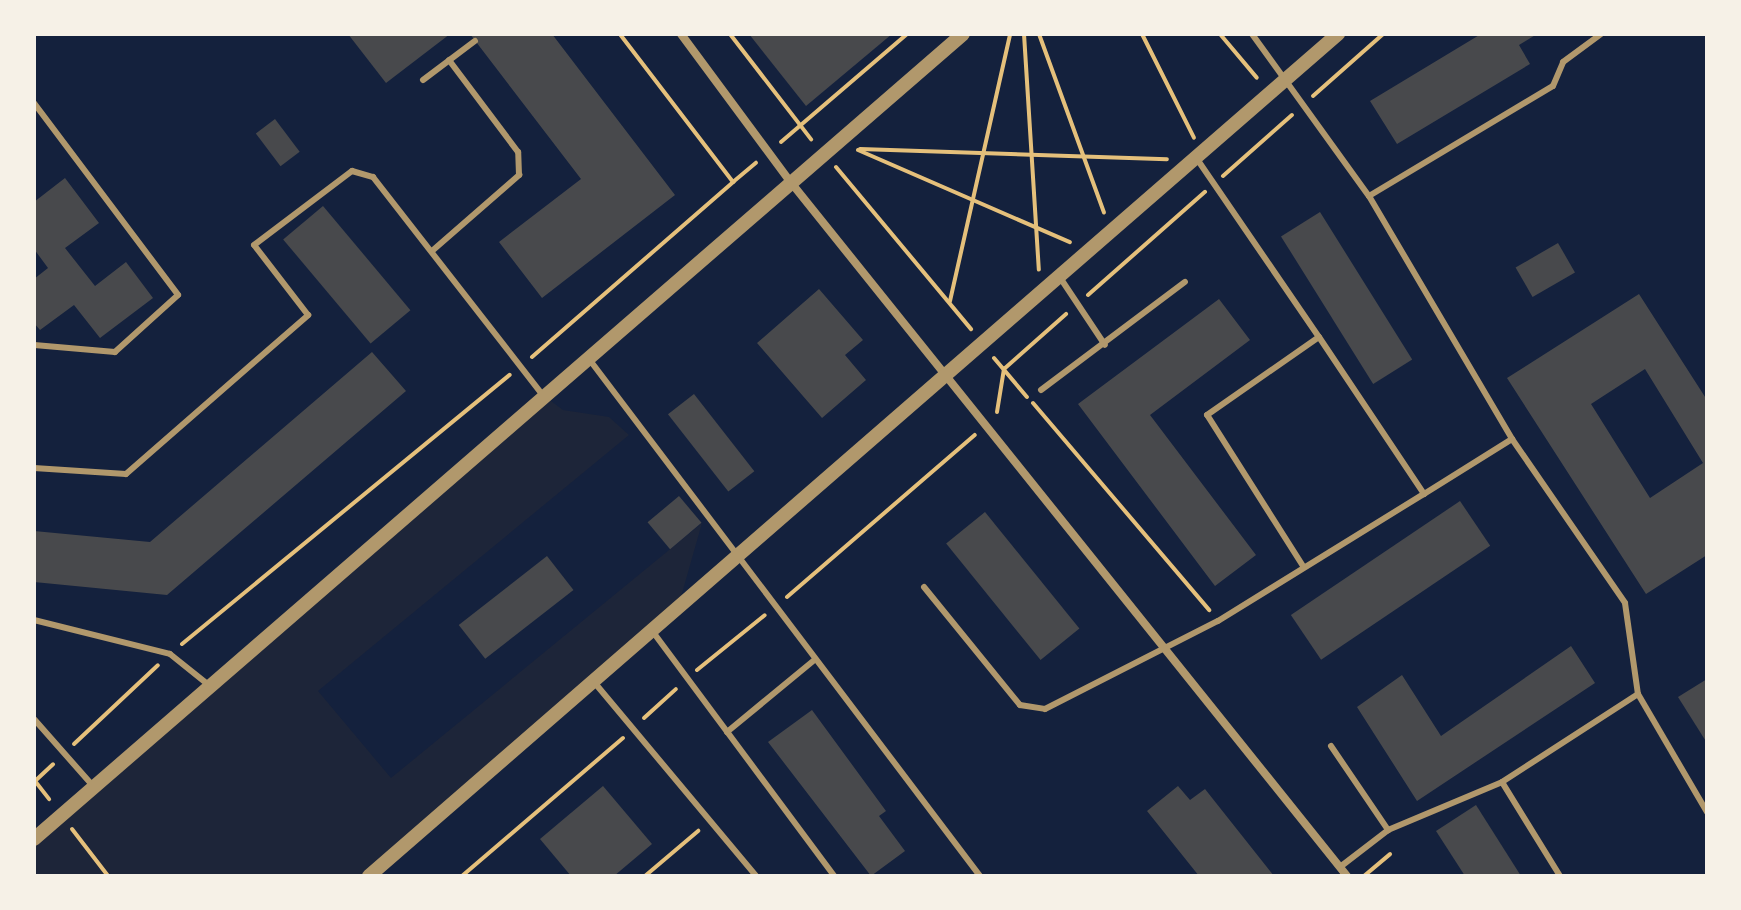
<!DOCTYPE html>
<html>
<head>
<meta charset="utf-8">
<style>
	body { margin:0 }
	#map { position:relative; width:1741px; height:910px; overflow:hidden; background:#14213d; font-family:"Roboto Condensed",sans-serif }
	div>[style] { position:absolute }
	.green>* { inset:0; background:#1d2539 }
	.building>* { inset:0; background:#48494c; transform-origin:0 0 }
	.path>* { height:4px; margin:-2px; padding:0 2px; transform-origin:2px; border-radius:2px; background:#e5c07b }
	.service>* { height:6px; margin:-3px; padding:0 3px; transform-origin:3px; border-radius:3px; background:#b1986c }
	.minor>* { height:8px; margin:-4px; padding:0 4px; transform-origin:4px; border-radius:4px; background:#b1986c }
	.tertiary>* { height:14px; margin:-7px; padding:0 7px; transform-origin:7px; border-radius:7px; background:#b1986c }
	span { translate:-50% -50%; white-space:nowrap; text-align:center; line-height:1.15; -webkit-text-stroke:6px #f6f1e7; paint-order:stroke }
	.frame { position:absolute; inset:0; border:36px solid #f6f1e7; pointer-events:none }
</style>
</head>
<body>
<div id="map">
	<div class="green">
		<div style="clip-path:polygon(543px 395px,563px 410px,609px 417px,629px 435px,318px 691px,391px 778px,702px 523px,677px 611px,368px 876px,34px 876px,34px 840px)"></div>
	</div>
	<div class="building">
		<div style="clip-path:polygon(348px 34px,450px 34px,386px 83px)"></div>
		<div style="clip-path:polygon(470px 34px,552px 34px,675px 195px,542px 298px,499px 242px,581px 179px)"></div>
		<div style="clip-path:polygon(749px 34px,892px 34px,806px 106px)"></div>
		<div style="clip-path:polygon(1481px 34px,1537px 34px,1519px 45px,1530px 64px,1397px 144px,1370px 101px)"></div>
		<div style="left:275px;top:119px;width:41px;height:24px;rotate:53deg"></div>
		<div style="clip-path:polygon(65px 178px,99px 223px,65px 248px,95px 286px,126px 262px,153px 298px,100px 338px,74px 305px,40px 330px,34px 323px,34px 279px,48px 268px,34px 249px,34px 202px)"></div>
		<div style="left:323px;top:206px;width:136px;height:52px;rotate:50deg"></div>
		<div style="left:1320px;top:212px;width:174px;height:46px;rotate:58deg"></div>
		<div style="left:1558px;top:243px;width:34px;height:49px;rotate:60deg"></div>
		<div style="clip-path:polygon(819px 289px,863px 340px,845px 355px,866px 380px,822px 418px,757px 343px)"></div>
		<div style="clip-path:polygon(evenodd,1639px 294px,1707px 400px,1707px 555px,1646px 594px,1507px 378px,1639px 294px,1645px 369px,1703px 463px,1650px 498px,1591px 404px,1645px 369px)"></div>
		<div style="clip-path:polygon(1219px 299px,1250px 340px,1150px 415px,1256px 555px,1215px 586px,1078px 404px)"></div>
		<div style="clip-path:polygon(372px 352px,406px 391px,167px 595px,34px 582px,34px 531px,150px 542px)"></div>
		<div style="left:694px;top:394px;width:98px;height:33px;rotate:52deg"></div>
		<div style="left:679px;top:496px;width:35px;height:41px;rotate:50deg"></div>
		<div style="left:1460px;top:501px;width:54px;height:204px;rotate:56deg"></div>
		<div style="left:985px;top:512px;width:150px;height:50px;rotate:51deg"></div>
		<div style="left:547px;top:556px;width:43px;height:112px;rotate:52deg"></div>
		<div style="clip-path:polygon(1571px 646px,1595px 683px,1417px 801px,1357px 707px,1402px 675px,1441px 736px)"></div>
		<div style="clip-path:polygon(1707px 679px,1707px 743px,1678px 697px)"></div>
		<div style="clip-path:polygon(812px 710px,886px 811px,879px 816px,905px 851px,871px 876px,768px 742px)"></div>
		<div style="clip-path:polygon(603px 786px,652px 844px,614px 876px,571px 876px,540px 839px)"></div>
		<div style="clip-path:polygon(1178px 786px,1190px 800px,1205px 789px,1274px 876px,1199px 876px,1147px 811px)"></div>
		<div style="clip-path:polygon(1476px 805px,1521px 876px,1465px 876px,1436px 831px)"></div>
	</div>
	<div class="path">
		<div style="left:730px;top:34px;width:133px;rotate:52.4deg"></div>
		<div style="left:1024px;top:34px;width:236px;rotate:86.4deg"></div>
		<div style="left:1039px;top:34px;width:190px;rotate:70deg"></div>
		<div style="left:1142px;top:34px;width:116px;rotate:63.4deg"></div>
		<div style="left:1220px;top:34px;width:57px;rotate:49.9deg"></div>
		<div style="left:1313px;top:96px;width:94px;rotate:-41.5deg"></div>
		<div style="left:781px;top:142px;width:166px;rotate:-40.6deg"></div>
		<div style="left:860px;top:149px;width:307px;rotate:1.9deg"></div>
		<div style="left:858px;top:150px;width:231px;rotate:23.5deg"></div>
		<div style="left:836px;top:167px;width:211px;rotate:50.2deg"></div>
		<div style="left:1223px;top:176px;width:92px;rotate:-41.5deg"></div>
		<div style="left:733px;top:182px;width:30px;rotate:-40deg"></div>
		<div style="left:1088px;top:295px;width:156px;rotate:-41.4deg"></div>
		<div style="left:950px;top:301px;width:274px;rotate:-77.3deg"></div>
		<div style="left:532px;top:357px;width:267px;rotate:-41deg"></div>
		<div style="left:733px;top:182px;width:186px;rotate:-127.4deg"></div>
		<div style="left:994px;top:358px;width:51px;rotate:49.8deg"></div>
		<div style="left:1033px;top:403px;width:272px;rotate:49.6deg"></div>
		<div style="left:997px;top:412px;width:44px;rotate:-80.8deg"></div>
		<div style="left:1004px;top:369px;width:83px;rotate:-41.6deg"></div>
		<div style="left:787px;top:597px;width:248px;rotate:-40.8deg"></div>
		<div style="left:182px;top:644px;width:424px;rotate:-39.4deg"></div>
		<div style="left:697px;top:670px;width:87px;rotate:-39deg"></div>
		<div style="left:644px;top:718px;width:43px;rotate:-42.2deg"></div>
		<div style="left:74px;top:744px;width:115px;rotate:-43.2deg"></div>
		<div style="left:35px;top:781px;width:23px;rotate:52deg"></div>
		<div style="left:34px;top:782px;width:26px;rotate:-43deg"></div>
		<div style="left:72px;top:829px;width:59px;rotate:52.5deg"></div>
		<div style="left:462px;top:876px;width:212px;rotate:-40.6deg"></div>
		<div style="left:645px;top:876px;width:70px;rotate:-40.3deg"></div>
		<div style="left:1364px;top:876px;width:34px;rotate:-40deg"></div>
	</div>
	<div class="service">
		<div style="left:1252px;top:34px;width:200px;rotate:54.2deg"></div>
		<div style="left:1369px;top:196px;width:282px;rotate:59.5deg"></div>
		<div style="left:1512px;top:439px;width:199px;rotate:55.4deg"></div>
		<div style="left:1625px;top:603px;width:92px;rotate:81.9deg"></div>
		<div style="left:1638px;top:694px;width:137px;rotate:59.7deg"></div>
		<div style="left:423px;top:80px;width:65px;rotate:-36.9deg"></div>
		<div style="left:34px;top:103px;width:240px;rotate:53.1deg"></div>
		<div style="left:178px;top:295px;width:85px;rotate:137.9deg"></div>
		<div style="left:115px;top:352px;width:81px;rotate:-175.1deg"></div>
		<div style="left:1197px;top:159px;width:216px;rotate:55.6deg"></div>
		<div style="left:1369px;top:196px;width:214px;rotate:-30.9deg"></div>
		<div style="left:1553px;top:86px;width:26px;rotate:-67deg"></div>
		<div style="left:1563px;top:62px;width:47px;rotate:-36.4deg"></div>
		<div style="left:432px;top:251px;width:116px;rotate:-41.1deg"></div>
		<div style="left:519px;top:175px;width:23px;rotate:-92deg"></div>
		<div style="left:518px;top:152px;width:115px;rotate:-126.9deg"></div>
		<div style="left:1061px;top:279px;width:79px;rotate:56.3deg"></div>
		<div style="left:589px;top:359px;width:648px;rotate:52.9deg"></div>
		<div style="left:1041px;top:390px;width:180px;rotate:-36.9deg"></div>
		<div style="left:34px;top:468px;width:92px;rotate:3.7deg"></div>
		<div style="left:126px;top:474px;width:242px;rotate:-41.1deg"></div>
		<div style="left:308px;top:315px;width:88px;rotate:-127.6deg"></div>
		<div style="left:254px;top:245px;width:123px;rotate:-37.1deg"></div>
		<div style="left:352px;top:171px;width:22px;rotate:16deg"></div>
		<div style="left:373px;top:177px;width:276px;rotate:52.1deg"></div>
		<div style="left:1303px;top:566px;width:179px;rotate:-122.4deg"></div>
		<div style="left:1207px;top:415px;width:136px;rotate:-34.9deg"></div>
		<div style="left:1319px;top:337px;width:189px;rotate:56.2deg"></div>
		<div style="left:1424px;top:494px;width:104px;rotate:-32deg"></div>
		<div style="left:924px;top:587px;width:152px;rotate:50.9deg"></div>
		<div style="left:1020px;top:705px;width:25px;rotate:9deg"></div>
		<div style="left:1045px;top:709px;width:194px;rotate:-27deg"></div>
		<div style="left:1218px;top:621px;width:242px;rotate:-31.7deg"></div>
		<div style="left:34px;top:620px;width:140px;rotate:14deg"></div>
		<div style="left:170px;top:654px;width:51px;rotate:38.7deg"></div>
		<div style="left:653px;top:632px;width:304px;rotate:53.4deg"></div>
		<div style="left:594px;top:682px;width:253px;rotate:50.1deg"></div>
		<div style="left:34px;top:719px;width:91px;rotate:48.6deg"></div>
		<div style="left:727px;top:732px;width:112px;rotate:-39.5deg"></div>
		<div style="left:1331px;top:746px;width:102px;rotate:55.8deg"></div>
		<div style="left:1340px;top:867px;width:61px;rotate:-37.6deg"></div>
		<div style="left:1388px;top:830px;width:124px;rotate:-22.8deg"></div>
		<div style="left:1560px;top:876px;width:110px;rotate:-121.7deg"></div>
		<div style="left:1502px;top:782px;width:162px;rotate:-32.9deg"></div>
	</div>
	<div class="minor">
		<div style="left:681px;top:34px;width:182px;rotate:53.5deg"></div>
		<div style="left:789px;top:180px;width:892px;rotate:51.28deg"></div>
	</div>
	<div class="tertiary">
		<div style="left:34px;top:839px;width:1229px;rotate:-40.91deg"></div>
		<div style="left:369px;top:876px;width:1284px;rotate:-40.99deg"></div>
	</div>
	<div class="frame"></div>
</div>
</body>
</html>
